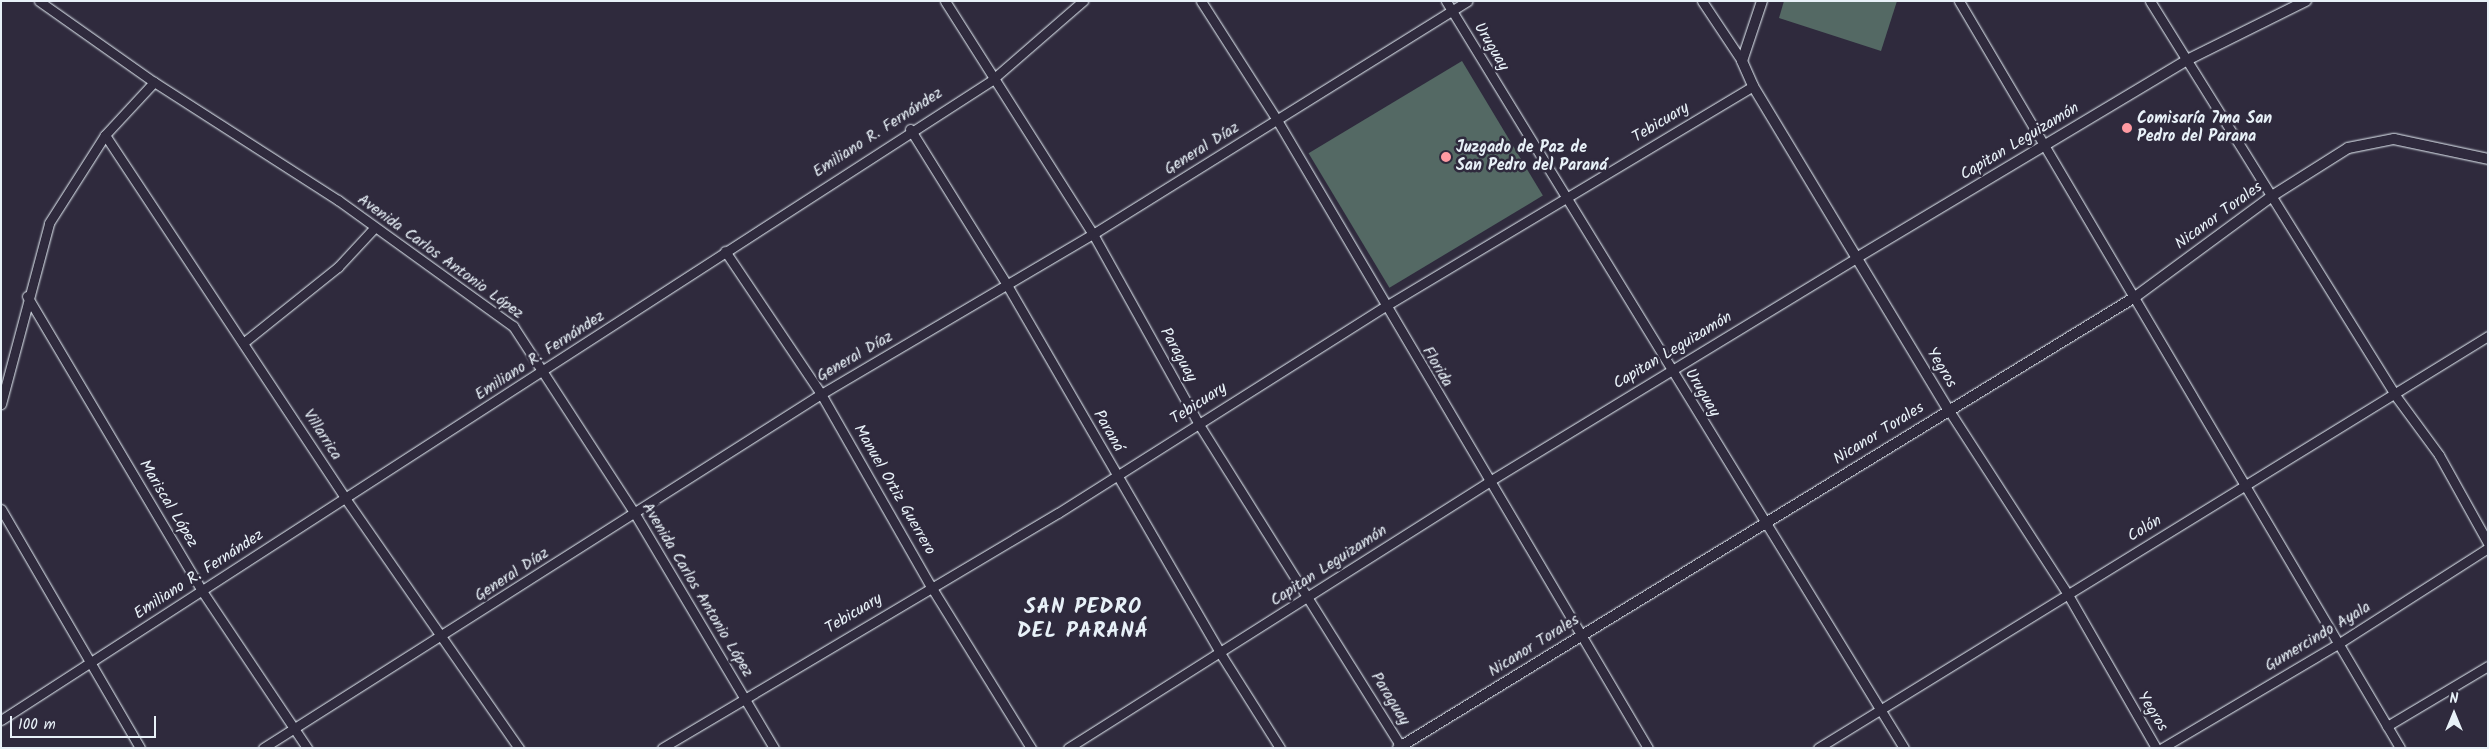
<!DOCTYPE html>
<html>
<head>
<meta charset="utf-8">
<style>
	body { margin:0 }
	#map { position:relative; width:2489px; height:749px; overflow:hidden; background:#2f2a3d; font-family:Kalam,sans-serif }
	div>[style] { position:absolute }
	.green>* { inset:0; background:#546964; transform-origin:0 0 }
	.roads { filter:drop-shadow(0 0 1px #e8f1f8) drop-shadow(0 0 1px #e8f1f8) }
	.minor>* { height:9px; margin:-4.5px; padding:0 4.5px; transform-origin:4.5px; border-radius:4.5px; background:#2f2a3d }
	.tertiary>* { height:10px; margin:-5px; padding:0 5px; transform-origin:5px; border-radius:5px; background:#2f2a3d }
	.dots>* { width:14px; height:14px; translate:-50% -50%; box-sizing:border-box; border:2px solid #2f2a3d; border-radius:50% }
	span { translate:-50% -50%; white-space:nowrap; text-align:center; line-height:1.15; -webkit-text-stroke:5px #2f2a3d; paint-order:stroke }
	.street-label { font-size:16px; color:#e8f1f8 }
	.poi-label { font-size:16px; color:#e8f1f8; font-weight:700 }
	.left { translate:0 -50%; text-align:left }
	.district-label { font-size:21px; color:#e8f1f8; font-weight:700; letter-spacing:1px }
	.frame { position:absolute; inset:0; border:2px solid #e8f1f8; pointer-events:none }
	.north { position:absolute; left:2429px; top:689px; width:50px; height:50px; -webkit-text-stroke:4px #2f2a3d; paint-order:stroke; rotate:0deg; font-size:14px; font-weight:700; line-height:20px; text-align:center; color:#e8f1f8 }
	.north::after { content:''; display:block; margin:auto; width:18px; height:22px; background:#e8f1f8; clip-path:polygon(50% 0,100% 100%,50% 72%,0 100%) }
	.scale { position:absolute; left:10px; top:716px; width:146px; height:22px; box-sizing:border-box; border:2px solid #e8f1f8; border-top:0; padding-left:6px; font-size:15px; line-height:18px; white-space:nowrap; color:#e8f1f8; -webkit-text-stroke:4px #2f2a3d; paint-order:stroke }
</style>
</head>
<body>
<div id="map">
	<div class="green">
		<div style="clip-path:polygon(1784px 1px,1897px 1px,1881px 51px,1779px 18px)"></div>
		<div style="left:1462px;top:61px;width:157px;height:179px;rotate:59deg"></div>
	</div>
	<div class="roads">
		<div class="minor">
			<div style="left:39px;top:1px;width:141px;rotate:35.2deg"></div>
			<div style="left:154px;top:82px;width:219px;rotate:32.7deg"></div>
			<div style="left:338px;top:200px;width:216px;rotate:35.8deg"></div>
			<div style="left:513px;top:326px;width:224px;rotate:57deg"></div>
			<div style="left:635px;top:514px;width:272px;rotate:59.3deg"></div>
			<div style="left:945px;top:1px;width:276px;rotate:57.6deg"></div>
			<div style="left:1093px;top:234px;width:216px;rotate:60.9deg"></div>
			<div style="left:1198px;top:423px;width:384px;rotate:57.9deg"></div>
			<div style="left:1201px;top:1px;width:141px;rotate:57.4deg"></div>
			<div style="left:1277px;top:120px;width:729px;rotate:59.43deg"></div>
			<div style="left:1446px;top:1px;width:876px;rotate:58.49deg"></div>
			<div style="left:1702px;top:1px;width:72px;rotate:56.3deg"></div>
			<div style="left:1959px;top:1px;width:867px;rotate:59.44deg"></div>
			<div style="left:2150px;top:1px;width:464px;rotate:58.1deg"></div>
			<div style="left:2395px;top:395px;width:74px;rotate:53.7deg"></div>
			<div style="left:2439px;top:455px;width:101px;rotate:60.9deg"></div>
			<div style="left:910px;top:129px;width:184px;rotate:58.1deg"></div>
			<div style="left:1007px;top:285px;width:425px;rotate:59.9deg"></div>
			<div style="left:1220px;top:653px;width:112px;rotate:57.7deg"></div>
			<div style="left:105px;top:135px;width:435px;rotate:56.5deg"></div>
			<div style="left:345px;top:498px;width:305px;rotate:55.2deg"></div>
			<div style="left:725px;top:251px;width:172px;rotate:56.1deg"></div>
			<div style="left:821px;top:394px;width:220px;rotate:60.3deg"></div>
			<div style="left:930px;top:585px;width:192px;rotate:58.2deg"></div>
			<div style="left:27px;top:296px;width:343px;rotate:59.3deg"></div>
			<div style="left:202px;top:591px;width:189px;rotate:56.2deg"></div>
			<div style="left:243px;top:343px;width:122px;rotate:-38.7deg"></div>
			<div style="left:338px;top:267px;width:54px;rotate:-47.2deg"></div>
			<div style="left:1px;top:404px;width:187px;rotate:-75.1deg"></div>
			<div style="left:49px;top:223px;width:104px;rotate:-57.5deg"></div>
			<div style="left:105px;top:135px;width:72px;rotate:-47.2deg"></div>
			<div style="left:1948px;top:409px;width:219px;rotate:57.1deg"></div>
			<div style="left:2067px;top:593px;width:179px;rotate:60.1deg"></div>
			<div style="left:1px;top:509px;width:276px;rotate:59.8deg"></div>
			<div style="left:1px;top:720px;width:1180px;rotate:-32.85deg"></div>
			<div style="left:992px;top:80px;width:121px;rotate:-41deg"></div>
			<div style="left:2387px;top:726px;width:117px;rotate:-30.7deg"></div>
			<div style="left:263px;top:748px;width:661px;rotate:-32.39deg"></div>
			<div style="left:821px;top:394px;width:316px;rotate:-30.5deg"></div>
			<div style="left:1093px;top:234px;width:441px;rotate:-31.9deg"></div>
			<div style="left:662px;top:748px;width:460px;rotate:-30.7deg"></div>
			<div style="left:1058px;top:513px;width:386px;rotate:-32.3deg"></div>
			<div style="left:1384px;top:307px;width:430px;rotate:-30.9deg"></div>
			<div style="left:1068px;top:748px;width:497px;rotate:-32.3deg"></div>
			<div style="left:1488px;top:482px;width:433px;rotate:-31.3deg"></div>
			<div style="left:1818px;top:748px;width:787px;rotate:-31.59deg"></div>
			<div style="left:2162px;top:748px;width:208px;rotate:-30.6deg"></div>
			<div style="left:2341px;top:642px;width:174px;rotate:-32.6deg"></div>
		</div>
		<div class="tertiary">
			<div style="left:1762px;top:1px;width:63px;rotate:108.4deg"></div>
			<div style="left:1742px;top:61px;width:27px;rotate:66deg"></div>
			<div style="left:1753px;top:86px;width:377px;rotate:58.9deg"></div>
			<div style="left:1858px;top:257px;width:383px;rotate:-30.9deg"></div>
			<div style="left:2187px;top:60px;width:133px;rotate:-26.4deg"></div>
			<div style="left:1398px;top:748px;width:864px;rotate:-31.46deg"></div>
			<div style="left:2135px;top:297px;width:170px;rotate:-36.4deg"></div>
			<div style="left:2272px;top:196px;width:90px;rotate:-32.3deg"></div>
			<div style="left:2348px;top:148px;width:47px;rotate:-11.1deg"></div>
			<div style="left:2394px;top:139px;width:96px;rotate:12deg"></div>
		</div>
	</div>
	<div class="dots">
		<div style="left:2127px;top:128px;background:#ff9aa2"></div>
		<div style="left:1446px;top:157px;background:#ff9aa2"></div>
	</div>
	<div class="street-label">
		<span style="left:1491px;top:47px;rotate:59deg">Uruguay</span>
		<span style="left:1661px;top:123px;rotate:-31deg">Tebicuary</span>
		<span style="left:878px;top:133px;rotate:-33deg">Emiliano R. Fernández</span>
		<span style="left:2020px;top:142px;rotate:-31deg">Capitan Leguizamón</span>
		<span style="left:1202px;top:149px;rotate:-32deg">General Díaz</span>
		<span style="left:2219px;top:216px;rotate:-36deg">Nicanor Torales</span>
		<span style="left:440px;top:257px;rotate:36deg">Avenida Carlos Antonio López</span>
		<span style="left:1673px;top:351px;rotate:-31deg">Capitan Leguizamón</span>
		<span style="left:1178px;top:355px;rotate:61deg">Paraguay</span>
		<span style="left:540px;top:356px;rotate:-33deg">Emiliano R. Fernández</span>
		<span style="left:855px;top:357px;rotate:-30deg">General Díaz</span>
		<span style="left:1437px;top:367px;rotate:59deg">Florida</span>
		<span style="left:1941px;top:368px;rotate:59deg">Yegros</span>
		<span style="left:1702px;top:393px;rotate:59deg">Uruguay</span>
		<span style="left:1199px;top:404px;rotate:-33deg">Tebicuary</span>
		<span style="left:1108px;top:431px;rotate:60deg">Paraná</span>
		<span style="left:1879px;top:434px;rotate:-32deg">Nicanor Torales</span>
		<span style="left:322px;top:435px;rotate:57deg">Villarrica</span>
		<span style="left:894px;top:490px;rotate:60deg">Manuel Ortiz Guerrero</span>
		<span style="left:168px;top:504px;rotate:59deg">Mariscal López</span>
		<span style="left:2145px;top:529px;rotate:-31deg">Colón</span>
		<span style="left:1329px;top:566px;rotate:-33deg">Capitan Leguizamón</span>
		<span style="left:199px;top:575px;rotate:-33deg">Emiliano R. Fernández</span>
		<span style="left:512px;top:575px;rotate:-33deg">General Díaz</span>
		<span style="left:697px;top:590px;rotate:59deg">Avenida Carlos Antonio López</span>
		<span style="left:854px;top:614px;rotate:-31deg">Tebicuary</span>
		<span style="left:2318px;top:637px;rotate:-31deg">Gumercindo Ayala</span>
		<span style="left:1534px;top:646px;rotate:-32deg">Nicanor Torales</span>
		<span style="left:1390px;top:699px;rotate:58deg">Paraguay</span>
		<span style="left:2152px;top:712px;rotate:58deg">Yegros</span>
	</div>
	<div class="poi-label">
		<span class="left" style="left:2137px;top:128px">Comisaría 7ma San<br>Pedro del Parana</span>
		<span class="left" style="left:1456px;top:157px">Juzgado de Paz de<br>San Pedro del Paraná</span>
	</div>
	<div class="district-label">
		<span style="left:1083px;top:620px">SAN PEDRO<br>DEL PARANÁ</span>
	</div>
	<div class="frame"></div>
	<div class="north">N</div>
	<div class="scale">100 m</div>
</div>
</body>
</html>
